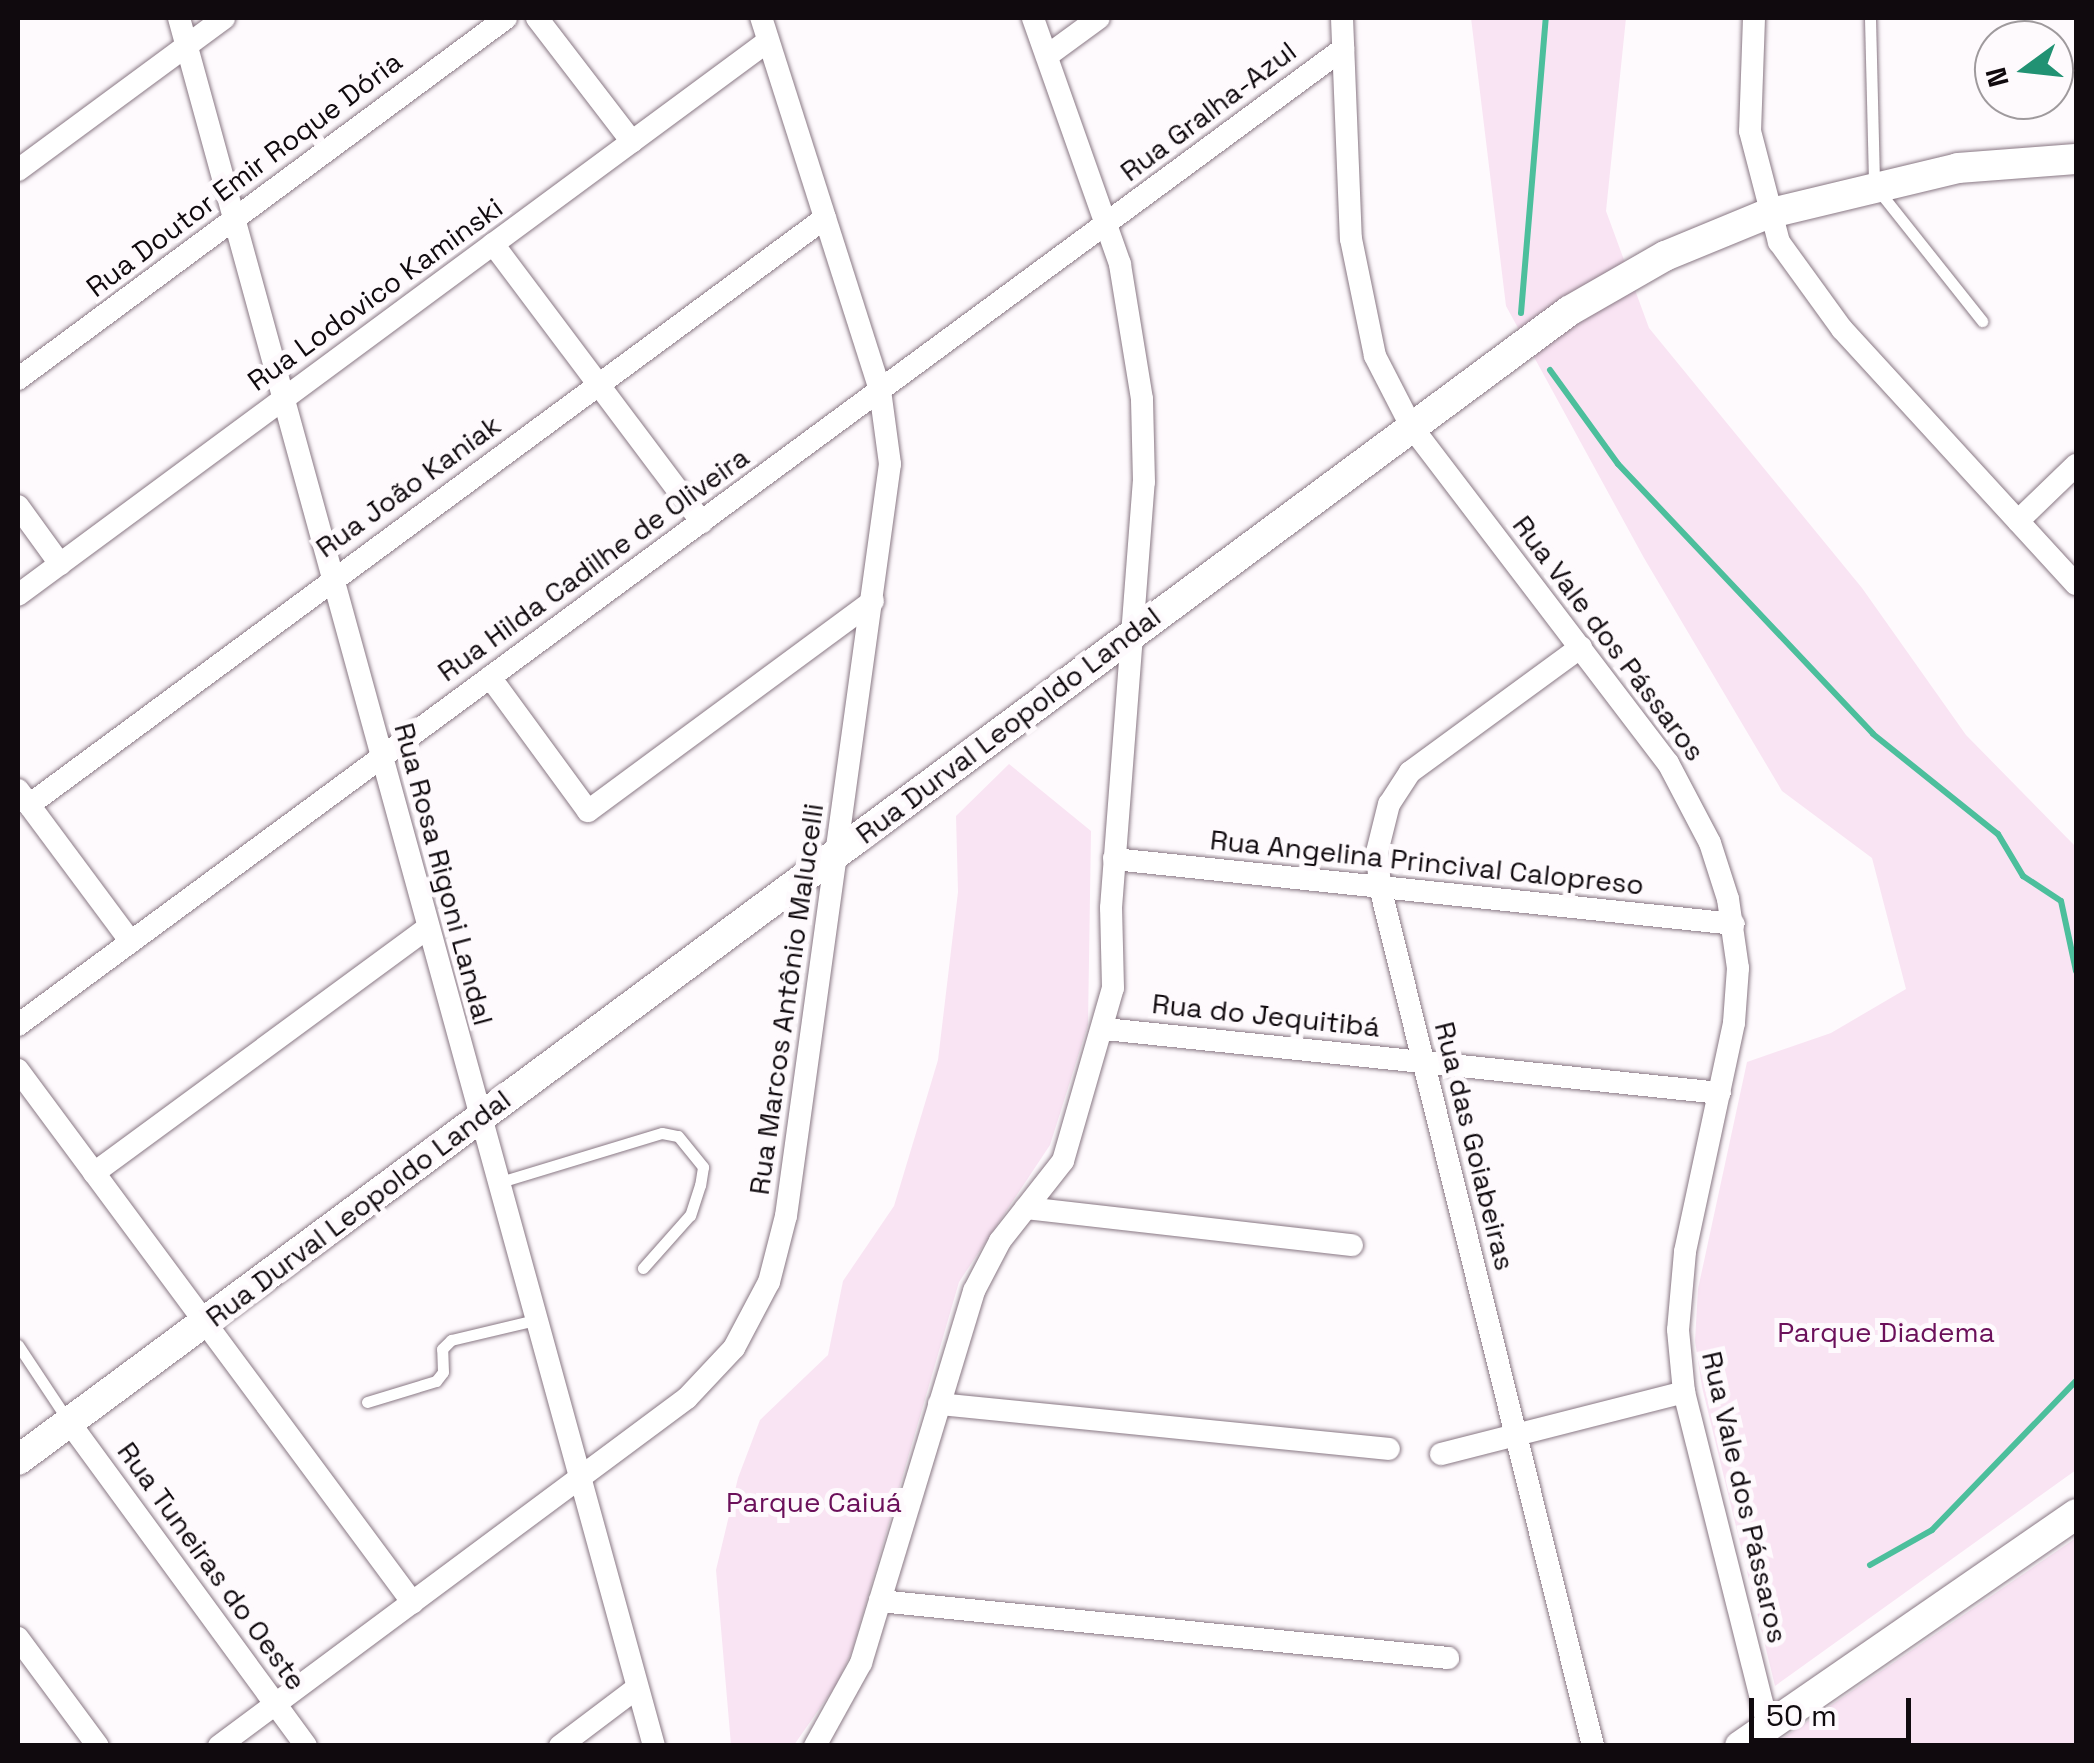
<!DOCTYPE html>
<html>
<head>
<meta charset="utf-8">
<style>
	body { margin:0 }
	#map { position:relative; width:2094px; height:1763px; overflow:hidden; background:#fefafd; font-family:"Space Grotesk",sans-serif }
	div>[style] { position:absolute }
	.green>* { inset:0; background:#f9e4f3 }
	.stream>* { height:6px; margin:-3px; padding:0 3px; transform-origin:3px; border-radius:3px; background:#4cbf9c }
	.roads { filter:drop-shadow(0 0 2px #897884) drop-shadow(0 0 2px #897884) }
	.service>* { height:11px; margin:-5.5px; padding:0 5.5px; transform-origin:5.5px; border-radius:5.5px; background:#fff }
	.minor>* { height:22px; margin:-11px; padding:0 11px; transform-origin:11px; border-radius:11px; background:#fff }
	.tertiary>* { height:30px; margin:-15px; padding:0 15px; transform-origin:15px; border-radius:15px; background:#fff }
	span { translate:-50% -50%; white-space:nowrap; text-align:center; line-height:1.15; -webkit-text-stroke:10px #fefafd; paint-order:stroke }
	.street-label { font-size:28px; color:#100a0e }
	.park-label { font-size:28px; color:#6b105a }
	.frame { position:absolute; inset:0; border:20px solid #100a0e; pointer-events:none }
	.north { position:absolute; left:1974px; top:20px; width:100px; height:100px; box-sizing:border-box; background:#fefafd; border:2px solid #9f9a9d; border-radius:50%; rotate:255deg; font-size:28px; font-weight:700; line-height:40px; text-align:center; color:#100a0e }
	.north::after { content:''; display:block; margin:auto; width:35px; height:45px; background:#219273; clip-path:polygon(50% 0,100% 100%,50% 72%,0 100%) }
	.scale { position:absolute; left:1749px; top:1698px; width:162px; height:45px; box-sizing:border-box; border:5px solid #100a0e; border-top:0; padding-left:12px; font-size:30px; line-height:35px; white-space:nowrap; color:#100a0e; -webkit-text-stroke:8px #fefafd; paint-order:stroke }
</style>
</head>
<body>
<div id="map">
	<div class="green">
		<div style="clip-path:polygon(1471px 18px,1626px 18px,1606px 211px,1649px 328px,1862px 588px,1966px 735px,2076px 847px,2076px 1470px,1775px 1686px,1702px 1387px,1695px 1341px,1698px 1289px,1747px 1062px,1831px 1033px,1906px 989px,1872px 858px,1782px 791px,1644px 558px,1506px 306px)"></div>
		<div style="clip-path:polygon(1009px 764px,1091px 831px,1088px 1025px,1050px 1145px,959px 1282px,852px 1651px,836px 1685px,794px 1745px,731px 1745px,716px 1570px,738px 1478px,760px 1420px,828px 1355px,843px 1281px,894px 1206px,938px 1060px,958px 892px,956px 816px)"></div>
		<div style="clip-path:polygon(2076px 1538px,2076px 1745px,1773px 1745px)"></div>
	</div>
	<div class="stream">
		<div style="left:1521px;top:313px;width:296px;rotate:-85.2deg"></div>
		<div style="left:1550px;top:370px;width:116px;rotate:54.1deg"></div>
		<div style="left:1618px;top:464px;width:371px;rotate:46.6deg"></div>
		<div style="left:1873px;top:734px;width:160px;rotate:38.7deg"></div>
		<div style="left:1998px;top:834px;width:49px;rotate:59.2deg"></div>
		<div style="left:2023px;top:876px;width:45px;rotate:33.3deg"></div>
		<div style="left:2061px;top:901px;width:72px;rotate:77.9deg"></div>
		<div style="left:1870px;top:1565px;width:71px;rotate:-29.4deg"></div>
		<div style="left:1932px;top:1530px;width:207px;rotate:-46deg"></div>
	</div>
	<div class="roads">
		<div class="service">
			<div style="left:1870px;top:18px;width:167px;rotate:88.6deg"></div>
			<div style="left:1874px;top:185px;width:174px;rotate:51.5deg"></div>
			<div style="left:497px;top:1183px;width:172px;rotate:-16.9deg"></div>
			<div style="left:662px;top:1133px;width:16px;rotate:11deg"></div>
			<div style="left:678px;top:1136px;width:40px;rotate:51deg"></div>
			<div style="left:703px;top:1167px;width:18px;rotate:99deg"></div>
			<div style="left:700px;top:1185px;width:32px;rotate:108deg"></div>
			<div style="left:690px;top:1215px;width:71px;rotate:131.6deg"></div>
			<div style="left:18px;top:1345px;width:92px;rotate:56.5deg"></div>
			<div style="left:367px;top:1402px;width:72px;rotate:-16.9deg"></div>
			<div style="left:436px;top:1381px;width:11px;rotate:-52deg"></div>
			<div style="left:443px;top:1372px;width:23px;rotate:-92deg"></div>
			<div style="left:442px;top:1349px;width:13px;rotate:-45deg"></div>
			<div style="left:451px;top:1340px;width:86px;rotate:-13.4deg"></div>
		</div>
		<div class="minor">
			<div style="left:179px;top:18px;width:1792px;rotate:74.63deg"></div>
			<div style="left:537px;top:18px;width:156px;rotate:52.5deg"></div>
			<div style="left:1342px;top:18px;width:221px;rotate:87.7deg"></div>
			<div style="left:1351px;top:239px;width:119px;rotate:78.4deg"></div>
			<div style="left:1375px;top:356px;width:79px;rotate:62.8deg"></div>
			<div style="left:1411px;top:426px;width:424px;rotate:52.7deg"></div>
			<div style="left:1668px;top:763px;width:90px;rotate:62.3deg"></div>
			<div style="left:1710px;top:843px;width:59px;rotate:72.2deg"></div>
			<div style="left:1728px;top:899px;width:70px;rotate:81.8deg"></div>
			<div style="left:1738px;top:968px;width:55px;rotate:94.2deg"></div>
			<div style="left:1734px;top:1023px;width:234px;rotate:102.1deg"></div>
			<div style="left:1685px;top:1252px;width:78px;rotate:95.1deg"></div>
			<div style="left:1678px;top:1330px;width:62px;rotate:84.5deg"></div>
			<div style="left:1684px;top:1392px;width:344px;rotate:75.9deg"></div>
			<div style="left:1754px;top:18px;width:113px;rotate:92deg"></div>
			<div style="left:1750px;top:131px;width:115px;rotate:75.4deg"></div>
			<div style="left:1779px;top:242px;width:107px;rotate:54.1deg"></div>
			<div style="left:1842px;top:329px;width:346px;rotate:47.5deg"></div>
			<div style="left:1047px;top:56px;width:64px;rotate:-36.2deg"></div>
			<div style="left:18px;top:170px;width:256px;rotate:-36.4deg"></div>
			<div style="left:493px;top:244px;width:348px;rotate:53.1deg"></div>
			<div style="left:18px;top:379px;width:607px;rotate:-36.49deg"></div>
			<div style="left:18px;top:506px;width:72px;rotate:54.1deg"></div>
			<div style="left:2018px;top:521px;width:81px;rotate:-44deg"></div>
			<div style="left:18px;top:595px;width:932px;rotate:-36.45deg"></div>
			<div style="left:1581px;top:647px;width:212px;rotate:143.8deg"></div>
			<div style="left:1410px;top:772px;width:38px;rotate:123deg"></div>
			<div style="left:1389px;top:804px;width:49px;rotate:104deg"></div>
			<div style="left:1377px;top:852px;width:35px;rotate:85deg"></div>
			<div style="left:1380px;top:887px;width:885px;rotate:76.07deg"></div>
			<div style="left:490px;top:677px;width:166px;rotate:53.8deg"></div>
			<div style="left:588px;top:811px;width:354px;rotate:-36.4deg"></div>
			<div style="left:18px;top:790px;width:189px;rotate:53.4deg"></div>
			<div style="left:29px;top:805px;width:989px;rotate:-36.41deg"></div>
			<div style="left:1114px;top:859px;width:623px;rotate:5.98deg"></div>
			<div style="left:18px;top:1025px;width:1646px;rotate:-36.38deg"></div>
			<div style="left:1105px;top:1029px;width:618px;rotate:5.94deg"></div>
			<div style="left:18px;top:1070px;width:663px;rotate:53.46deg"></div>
			<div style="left:94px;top:1173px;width:414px;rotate:-36.3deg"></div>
			<div style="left:1026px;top:1208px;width:328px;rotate:6.5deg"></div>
			<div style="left:939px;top:1404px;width:452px;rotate:5.7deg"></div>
			<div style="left:69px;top:1422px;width:401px;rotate:53.8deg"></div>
			<div style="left:1441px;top:1454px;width:251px;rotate:-14.3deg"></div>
			<div style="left:880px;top:1601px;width:571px;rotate:5.73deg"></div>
			<div style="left:18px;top:1638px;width:134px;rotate:53.5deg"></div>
			<div style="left:219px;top:1746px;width:583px;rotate:-36.63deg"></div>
			<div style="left:687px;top:1398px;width:69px;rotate:-46.8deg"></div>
			<div style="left:734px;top:1348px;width:75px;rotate:-62.1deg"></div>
			<div style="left:769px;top:1282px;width:68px;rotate:-75.6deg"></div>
			<div style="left:786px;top:1216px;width:759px;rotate:-82.13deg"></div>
			<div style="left:890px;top:464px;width:75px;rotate:-97.7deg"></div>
			<div style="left:880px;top:390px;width:391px;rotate:-107.7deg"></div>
			<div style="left:560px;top:1746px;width:93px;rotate:-37.1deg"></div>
			<div style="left:815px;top:1746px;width:95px;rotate:-61deg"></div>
			<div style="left:861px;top:1663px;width:389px;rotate:-73.1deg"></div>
			<div style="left:974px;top:1291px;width:56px;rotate:-62.5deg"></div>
			<div style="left:1000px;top:1241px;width:102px;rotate:-51.8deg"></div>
			<div style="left:1063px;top:1161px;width:180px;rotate:-73.9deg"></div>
			<div style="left:1113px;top:988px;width:80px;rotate:-91.4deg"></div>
			<div style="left:1111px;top:908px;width:427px;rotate:-85.6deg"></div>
			<div style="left:1144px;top:482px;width:83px;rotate:-91.4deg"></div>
			<div style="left:1142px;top:399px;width:137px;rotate:-99.3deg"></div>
			<div style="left:1120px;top:264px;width:261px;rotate:-109.5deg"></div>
		</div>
		<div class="tertiary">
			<div style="left:18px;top:1460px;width:1930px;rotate:-36.53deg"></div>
			<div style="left:1569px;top:311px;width:111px;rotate:-29.8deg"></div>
			<div style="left:1665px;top:256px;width:110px;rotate:-22.4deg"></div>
			<div style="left:1767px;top:214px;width:196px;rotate:-13.5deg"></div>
			<div style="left:1958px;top:168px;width:118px;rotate:-4.4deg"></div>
			<div style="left:1740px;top:1746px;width:408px;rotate:-34.6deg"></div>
		</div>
	</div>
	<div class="street-label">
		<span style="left:1208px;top:111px;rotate:-37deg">Rua Gralha-Azul</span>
		<span style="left:244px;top:174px;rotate:-37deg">Rua Doutor Emir Roque Dória</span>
		<span style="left:375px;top:294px;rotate:-36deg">Rua Lodovico Kaminski</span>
		<span style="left:408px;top:486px;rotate:-36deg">Rua João Kaniak</span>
		<span style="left:593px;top:564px;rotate:-36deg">Rua Hilda Cadilhe de Oliveira</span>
		<span style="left:1609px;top:638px;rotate:53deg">Rua Vale dos Pássaros</span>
		<span style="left:1008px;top:725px;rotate:-37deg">Rua Durval Leopoldo Landal</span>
		<span style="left:1427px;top:862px;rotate:6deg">Rua Angelina Princival Calopreso</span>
		<span style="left:444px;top:874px;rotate:75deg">Rua Rosa Rigoni Landal</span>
		<span style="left:786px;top:999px;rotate:-82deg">Rua Marcos Antônio Malucelli</span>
		<span style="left:1266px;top:1015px;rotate:6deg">Rua do Jequitibá</span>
		<span style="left:1475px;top:1146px;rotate:76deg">Rua das Goiabeiras</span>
		<span style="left:358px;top:1208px;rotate:-37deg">Rua Durval Leopoldo Landal</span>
		<span style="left:1745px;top:1497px;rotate:77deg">Rua Vale dos Pássaros</span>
		<span style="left:212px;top:1566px;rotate:54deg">Rua Tuneiras do Oeste</span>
	</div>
	<div class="park-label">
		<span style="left:1886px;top:1332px">Parque Diadema</span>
		<span style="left:814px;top:1502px">Parque Caiuá</span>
	</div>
	<div class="frame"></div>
	<div class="north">N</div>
	<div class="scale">50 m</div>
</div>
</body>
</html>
